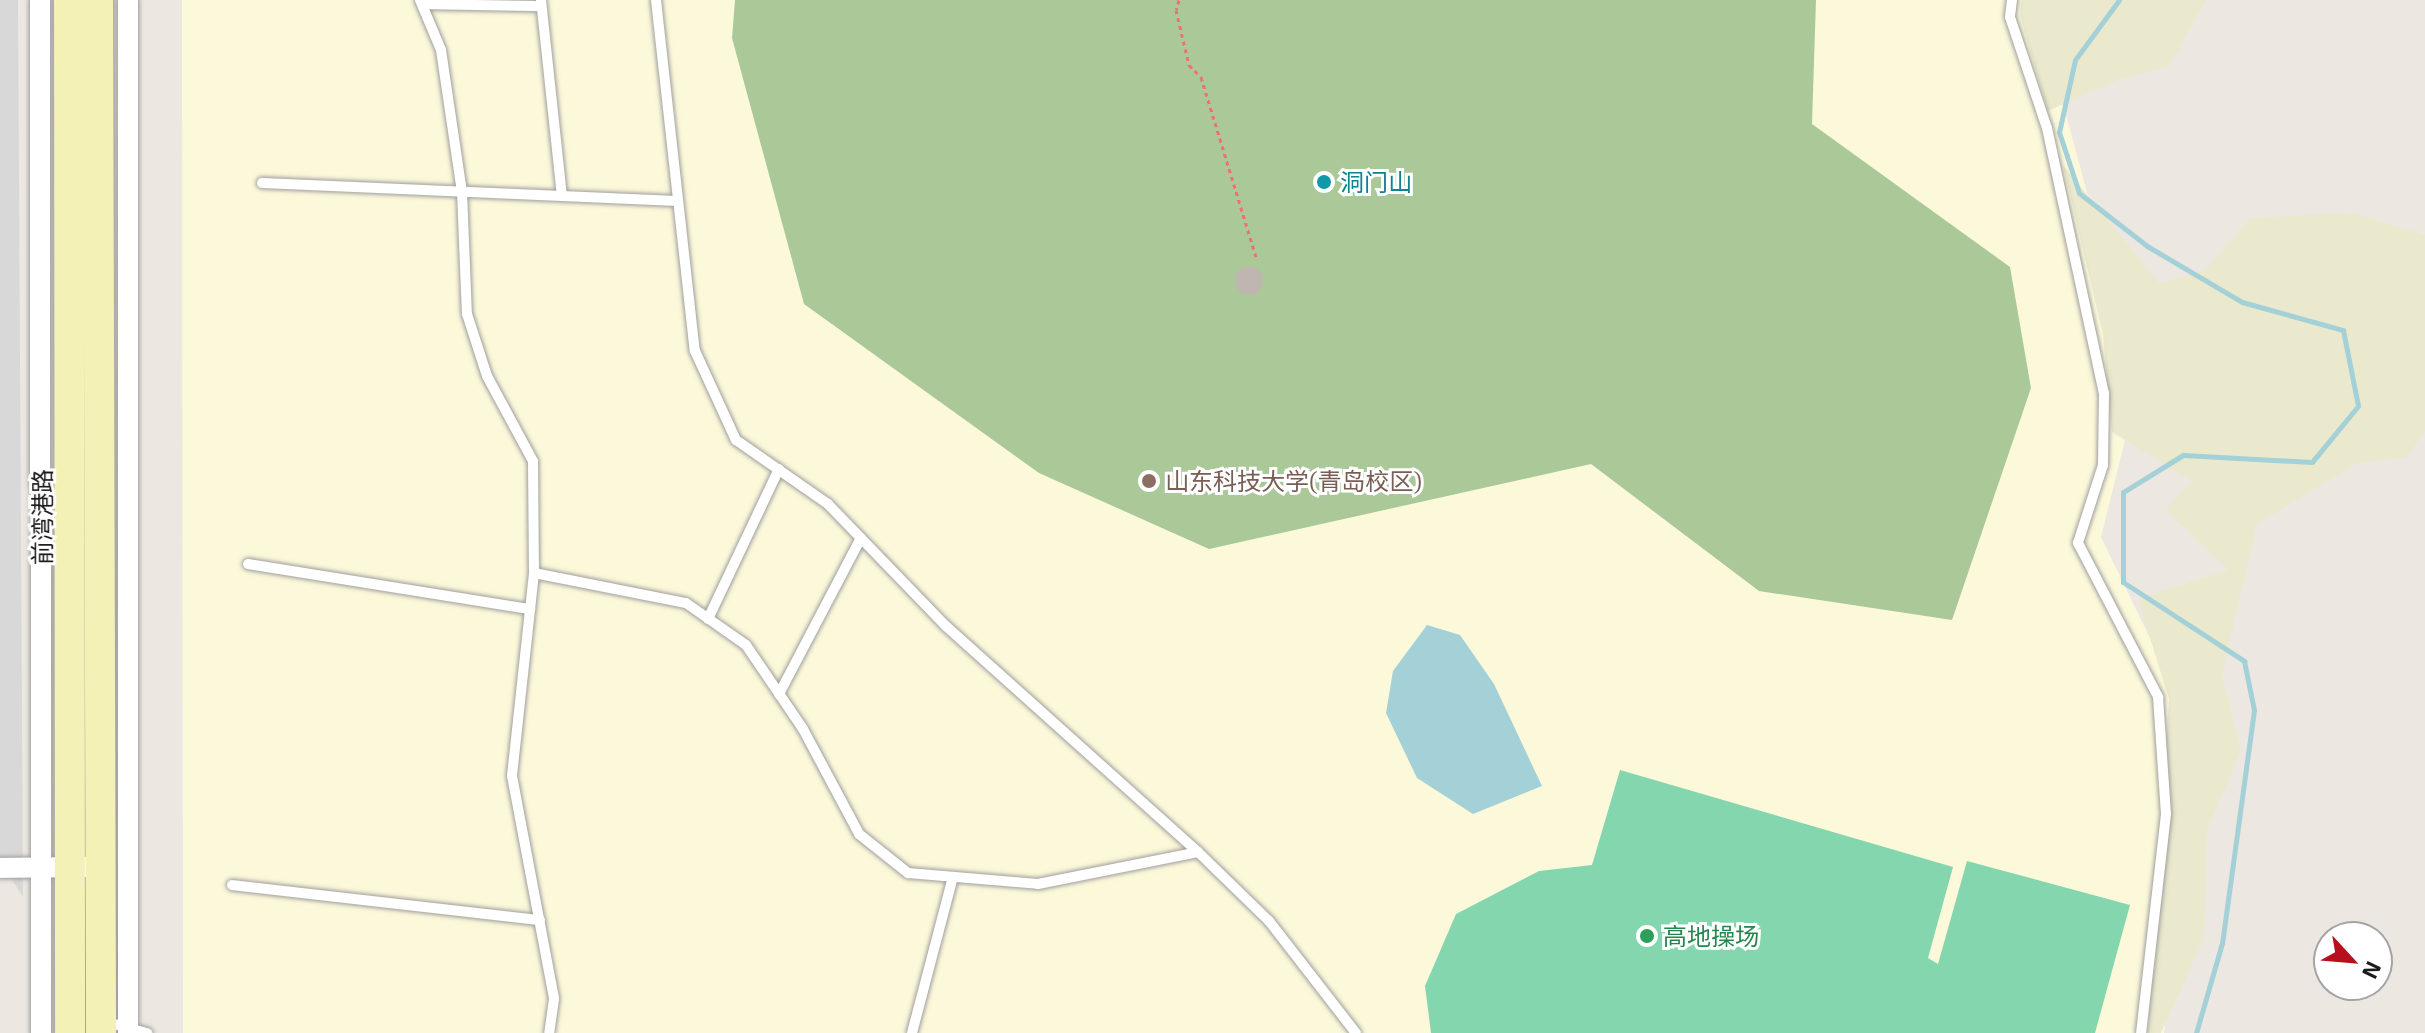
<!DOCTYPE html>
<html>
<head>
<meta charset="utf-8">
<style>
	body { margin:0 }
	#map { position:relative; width:2425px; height:1033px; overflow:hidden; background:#ece7e1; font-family:"Exo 2","Noto Sans SC",sans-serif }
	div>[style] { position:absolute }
	.residential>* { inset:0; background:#d9d8d8 }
	.education>* { inset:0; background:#fcf9da }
	.farmland>* { inset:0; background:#eae9cd }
	.forest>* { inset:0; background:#abc899 }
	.pitch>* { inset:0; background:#84d6af }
	.water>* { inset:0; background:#a4d0d7 }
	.stream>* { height:5px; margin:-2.5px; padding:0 2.5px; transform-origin:2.5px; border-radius:2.5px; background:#a4d0d7 }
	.building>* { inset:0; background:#c0b6b1 }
	.round { border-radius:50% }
	.path>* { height:3px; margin-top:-1.5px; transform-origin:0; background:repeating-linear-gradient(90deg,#ee7170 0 4px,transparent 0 8px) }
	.roads { filter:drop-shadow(0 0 2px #9f9f9f) drop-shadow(0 0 2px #9f9f9f) }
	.lane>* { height:10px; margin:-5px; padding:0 5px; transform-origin:5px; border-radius:5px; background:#fff }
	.street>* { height:20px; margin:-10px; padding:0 10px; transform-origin:10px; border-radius:10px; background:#fff }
	.secondary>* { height:30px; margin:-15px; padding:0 15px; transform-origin:15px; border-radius:15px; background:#f4f1b7 }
	.dots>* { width:22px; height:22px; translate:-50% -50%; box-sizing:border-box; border:4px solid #fff; border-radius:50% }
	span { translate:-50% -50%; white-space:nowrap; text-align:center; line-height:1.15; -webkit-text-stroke:6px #fff; paint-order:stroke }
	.culture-label { font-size:24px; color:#0d838f }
	.left { translate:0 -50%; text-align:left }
	.education-label { font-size:24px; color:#785e54 }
	.street-label { font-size:24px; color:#1b1b1b }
	.leisure-label { font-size:24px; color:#27864d }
	.north { position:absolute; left:2313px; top:921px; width:80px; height:80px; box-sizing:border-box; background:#fff; border:2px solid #a4a4a4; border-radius:50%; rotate:116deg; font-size:22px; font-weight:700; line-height:32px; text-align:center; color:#1b1b1b }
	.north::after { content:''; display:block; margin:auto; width:28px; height:36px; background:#b70f1e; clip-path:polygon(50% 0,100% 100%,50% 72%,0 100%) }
</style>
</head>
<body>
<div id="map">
	<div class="residential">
		<div style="clip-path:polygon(0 0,18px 0,23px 897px,0 861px)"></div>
	</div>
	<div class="education">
		<div style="clip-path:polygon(182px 0,2035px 0,2122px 322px,2129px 424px,2101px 537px,2176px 692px,2188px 820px,2164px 1033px,183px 1033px)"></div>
	</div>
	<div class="farmland">
		<div style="clip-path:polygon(2021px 0,2206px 0,2169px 66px,2120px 79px,2048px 111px,2020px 16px)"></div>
		<div style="clip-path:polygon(2063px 165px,2160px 284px,2205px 270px,2251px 218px,2353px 213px,2425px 235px,2425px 432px,2406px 457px,2357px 463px,2257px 524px,2222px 674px,2241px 751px,2207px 830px,2204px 938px,2161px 1033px,2148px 1033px,2169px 699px,2138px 599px,2228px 570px,2166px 510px,2192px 481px,2112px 432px,2103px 334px)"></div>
	</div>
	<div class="forest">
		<div style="clip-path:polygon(735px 0,1816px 0,1812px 124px,2010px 267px,2031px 388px,1952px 620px,1759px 591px,1591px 464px,1209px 549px,1039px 473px,804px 304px,732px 38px)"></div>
	</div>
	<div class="pitch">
		<div style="clip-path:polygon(1620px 770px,1953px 867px,1928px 958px,1938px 964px,1967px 861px,2130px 905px,2095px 1033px,1431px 1033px,1425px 986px,1456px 914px,1539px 871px,1592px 865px)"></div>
	</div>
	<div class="water">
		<div style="clip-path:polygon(1427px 625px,1460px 635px,1494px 684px,1542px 786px,1473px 814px,1417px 778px,1386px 713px,1393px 671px)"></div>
	</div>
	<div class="stream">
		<div style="left:2119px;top:0;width:74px;rotate:126.3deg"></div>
		<div style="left:2075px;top:60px;width:74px;rotate:102.5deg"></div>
		<div style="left:2059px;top:132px;width:64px;rotate:71.8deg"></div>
		<div style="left:2079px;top:193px;width:86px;rotate:37.9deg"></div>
		<div style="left:2147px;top:246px;width:110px;rotate:30.5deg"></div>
		<div style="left:2242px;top:302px;width:105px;rotate:15.5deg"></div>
		<div style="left:2343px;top:330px;width:77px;rotate:78.8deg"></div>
		<div style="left:2358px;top:406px;width:72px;rotate:129.4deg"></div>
		<div style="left:2312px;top:462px;width:129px;rotate:-176.9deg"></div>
		<div style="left:2183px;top:455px;width:70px;rotate:148.3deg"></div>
		<div style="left:2123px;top:492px;width:90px;rotate:90deg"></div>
		<div style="left:2123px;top:582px;width:145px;rotate:33.1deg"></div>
		<div style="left:2244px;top:661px;width:50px;rotate:78.5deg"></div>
		<div style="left:2254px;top:710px;width:235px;rotate:97.8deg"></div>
		<div style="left:2222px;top:943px;width:94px;rotate:106.1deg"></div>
	</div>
	<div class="building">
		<div class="round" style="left:1235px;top:267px;width:28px;height:28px"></div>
	</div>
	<div class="path">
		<div style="left:1179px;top:0;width:10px;rotate:107deg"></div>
		<div style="left:1176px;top:10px;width:57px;rotate:76.7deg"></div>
		<div style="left:1189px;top:65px;width:17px;rotate:45deg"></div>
		<div style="left:1201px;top:77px;width:191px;rotate:73deg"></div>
	</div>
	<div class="roads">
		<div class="lane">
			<div style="left:420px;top:0;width:54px;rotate:67.2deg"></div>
			<div style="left:441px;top:50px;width:144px;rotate:81.6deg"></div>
			<div style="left:462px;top:192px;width:122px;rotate:87.7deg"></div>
			<div style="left:467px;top:314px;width:65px;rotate:72.1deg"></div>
			<div style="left:487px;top:376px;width:97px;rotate:61.6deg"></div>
			<div style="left:533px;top:461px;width:112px;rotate:89.5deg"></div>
			<div style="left:534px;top:573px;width:204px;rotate:96.2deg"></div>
			<div style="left:512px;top:776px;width:227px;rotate:79.3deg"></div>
			<div style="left:554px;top:999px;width:34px;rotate:98deg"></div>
			<div style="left:541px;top:0;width:197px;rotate:83.9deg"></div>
			<div style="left:656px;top:0;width:353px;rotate:83.7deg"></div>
			<div style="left:695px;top:351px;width:98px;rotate:65.3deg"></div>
			<div style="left:736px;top:440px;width:112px;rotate:34.8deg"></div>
			<div style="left:828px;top:504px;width:170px;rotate:46deg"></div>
			<div style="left:946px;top:626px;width:338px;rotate:41.9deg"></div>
			<div style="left:1198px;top:852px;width:99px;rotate:44.2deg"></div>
			<div style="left:1269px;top:921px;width:142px;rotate:52.2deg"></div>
			<div style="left:2012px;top:0;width:17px;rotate:97deg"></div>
			<div style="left:2010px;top:17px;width:117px;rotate:71.6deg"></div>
			<div style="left:2047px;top:128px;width:271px;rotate:77.9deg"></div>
			<div style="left:2104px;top:393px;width:72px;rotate:90.8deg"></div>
			<div style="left:2103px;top:465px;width:82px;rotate:107.8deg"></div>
			<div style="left:2078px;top:543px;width:174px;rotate:62.5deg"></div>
			<div style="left:2158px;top:697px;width:117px;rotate:86.1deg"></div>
			<div style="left:2166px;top:814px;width:220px;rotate:96.5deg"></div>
			<div style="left:423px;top:4px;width:118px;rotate:1deg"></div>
			<div style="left:262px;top:183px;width:416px;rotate:2.5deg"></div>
			<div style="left:248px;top:564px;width:286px;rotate:9.1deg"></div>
			<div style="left:534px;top:573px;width:155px;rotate:11.2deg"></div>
			<div style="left:686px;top:603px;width:73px;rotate:35deg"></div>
			<div style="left:746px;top:645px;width:102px;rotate:55.8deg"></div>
			<div style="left:803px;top:729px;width:119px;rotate:61.9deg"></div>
			<div style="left:859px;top:834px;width:63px;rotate:38.5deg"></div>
			<div style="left:908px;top:873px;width:130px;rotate:4.8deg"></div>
			<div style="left:1038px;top:884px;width:163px;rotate:-11.3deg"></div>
			<div style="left:708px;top:619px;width:166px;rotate:-64.7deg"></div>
			<div style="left:779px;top:694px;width:176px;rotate:-62.3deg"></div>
			<div style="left:232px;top:885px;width:310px;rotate:6.5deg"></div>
			<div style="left:103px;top:1021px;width:46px;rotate:15.3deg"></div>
			<div style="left:912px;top:1033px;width:161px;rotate:-75.3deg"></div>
		</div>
		<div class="street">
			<div style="left:40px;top:0;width:1033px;rotate:89.94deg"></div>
			<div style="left:0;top:868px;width:101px;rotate:-0.6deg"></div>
			<div style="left:128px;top:1033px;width:1033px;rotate:-90deg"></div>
		</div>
		<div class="secondary">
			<div style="left:69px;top:0;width:1033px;rotate:89.94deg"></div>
			<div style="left:98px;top:0;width:1033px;rotate:89.83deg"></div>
		</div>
	</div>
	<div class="dots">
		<div style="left:1324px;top:182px;background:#0f9aa8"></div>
		<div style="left:1149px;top:481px;background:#8d6e63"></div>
		<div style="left:1647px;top:936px;background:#2e9e5b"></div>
	</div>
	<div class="culture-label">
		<span class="left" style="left:1340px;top:182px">洞门山</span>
	</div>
	<div class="education-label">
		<span class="left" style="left:1165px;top:481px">山东科技大学(青岛校区)</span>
	</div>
	<div class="street-label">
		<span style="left:42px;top:517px;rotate:-90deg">前湾港路</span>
	</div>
	<div class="leisure-label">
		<span class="left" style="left:1663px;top:936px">高地操场</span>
	</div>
	<div class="north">N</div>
</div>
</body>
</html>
